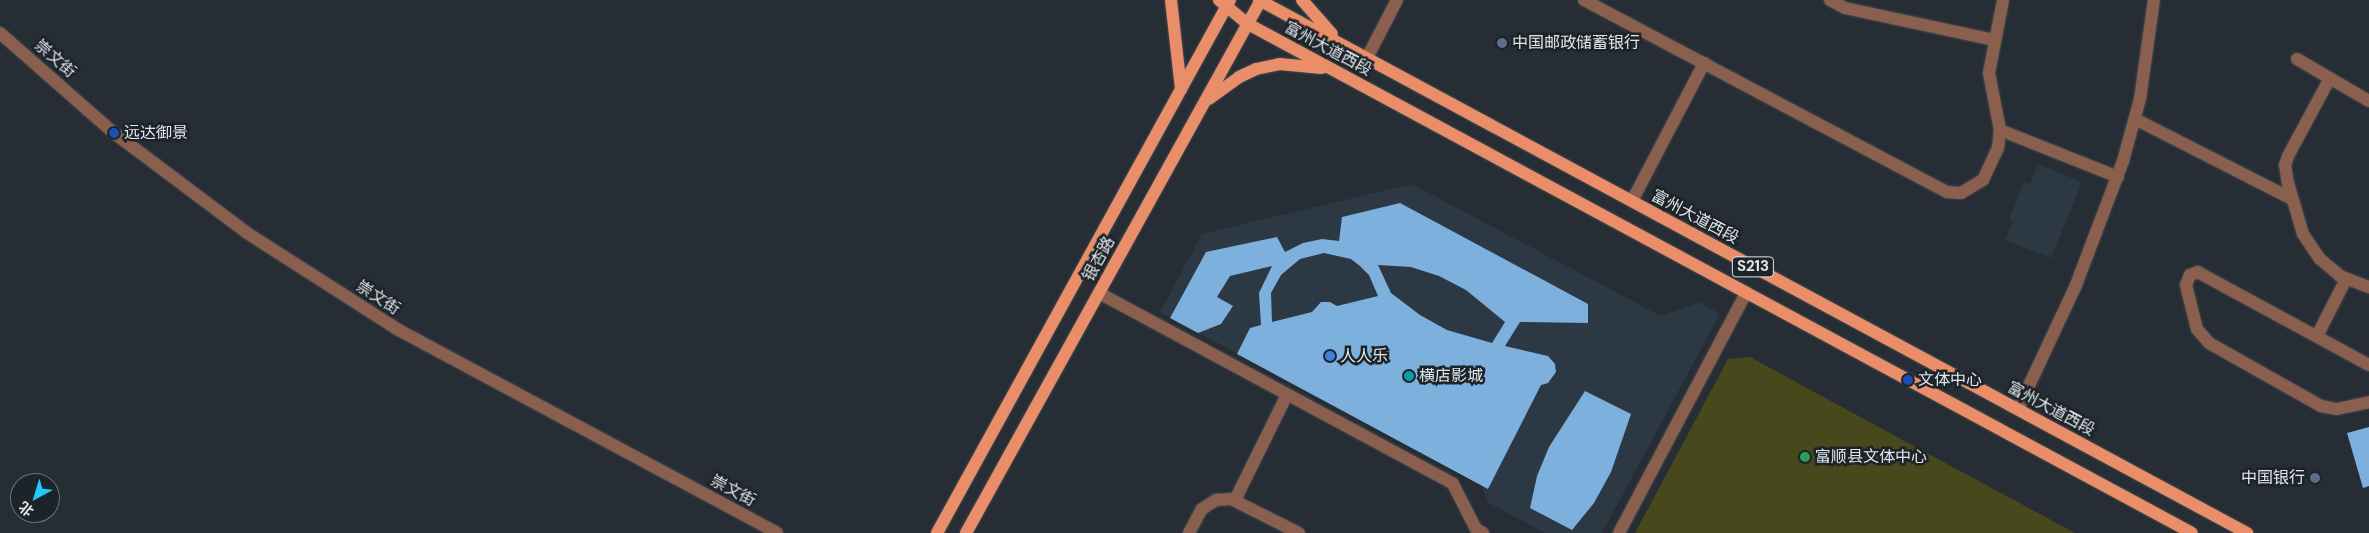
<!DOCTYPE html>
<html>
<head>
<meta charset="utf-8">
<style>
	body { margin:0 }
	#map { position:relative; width:2369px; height:533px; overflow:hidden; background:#262d34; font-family:"DM Sans","Noto Sans SC",sans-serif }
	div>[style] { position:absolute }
	.built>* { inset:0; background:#2c3843 }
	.green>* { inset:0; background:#47481b }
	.building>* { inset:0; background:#7db0dc }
	.roads { filter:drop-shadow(0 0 1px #444b51) drop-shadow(0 0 1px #444b51) }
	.minor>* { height:12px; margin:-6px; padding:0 6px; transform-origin:6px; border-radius:6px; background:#8b5f4d }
	.major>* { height:12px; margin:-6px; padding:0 6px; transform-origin:6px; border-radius:6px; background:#ea8e6a }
	.dots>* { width:14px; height:14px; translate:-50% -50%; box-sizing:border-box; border:2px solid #1c242a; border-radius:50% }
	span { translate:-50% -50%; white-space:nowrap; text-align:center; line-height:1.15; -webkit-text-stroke:5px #1c242a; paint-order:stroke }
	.shield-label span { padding:1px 4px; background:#1c242a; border:1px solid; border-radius:4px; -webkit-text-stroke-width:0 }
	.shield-label { font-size:15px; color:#e1e6ea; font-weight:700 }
	.poi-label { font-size:16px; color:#e1e6ea }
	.left { translate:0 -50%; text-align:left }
	.right { translate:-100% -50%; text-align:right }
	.street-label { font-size:16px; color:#e1e6ea }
	.north { position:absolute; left:10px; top:473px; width:50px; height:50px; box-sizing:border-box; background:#1c242a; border:1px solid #6b7277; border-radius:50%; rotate:219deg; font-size:14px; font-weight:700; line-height:20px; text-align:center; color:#e1e6ea }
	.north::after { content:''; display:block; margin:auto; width:18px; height:22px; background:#21c9fd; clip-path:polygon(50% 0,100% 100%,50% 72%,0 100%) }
</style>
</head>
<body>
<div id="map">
	<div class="built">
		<div style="clip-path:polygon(2038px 164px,2082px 182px,2051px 258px,2005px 240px,2013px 221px,2009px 220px,2024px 181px,2030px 184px)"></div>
		<div style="clip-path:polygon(1412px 184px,1661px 316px,1699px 302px,1720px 314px,1602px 533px,1545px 533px,1489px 503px,1481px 485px,1160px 312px,1202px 234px)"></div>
	</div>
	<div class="green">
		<div style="clip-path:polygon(1750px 357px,1899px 438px,2075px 533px,1635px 533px,1728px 359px)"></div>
	</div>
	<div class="building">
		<div style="clip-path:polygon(evenodd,1400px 203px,1588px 304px,1588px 323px,1520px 322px,1505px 346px,1548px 356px,1555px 364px,1556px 372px,1548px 383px,1541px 385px,1488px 489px,1237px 354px,1250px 328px,1261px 325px,1259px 293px,1272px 266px,1230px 276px,1217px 297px,1233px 306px,1221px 324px,1198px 333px,1170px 318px,1206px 252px,1277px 237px,1285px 252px,1303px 243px,1322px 239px,1339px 241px,1342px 217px,1400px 203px,1324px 253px,1351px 259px,1360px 266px,1369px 275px,1378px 296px,1337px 306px,1330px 302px,1321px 302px,1312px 312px,1272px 322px,1271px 293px,1281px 275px,1300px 259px,1324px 253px,1400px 203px,1378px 265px,1411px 267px,1439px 276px,1466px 290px,1505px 322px,1492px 343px,1447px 330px,1420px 315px,1391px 293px,1378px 265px)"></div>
		<div style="clip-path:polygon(1585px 391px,1631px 414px,1611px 472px,1594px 503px,1572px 530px,1530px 508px,1537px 476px,1549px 447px)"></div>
		<div style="clip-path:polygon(2369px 427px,2369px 486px,2363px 488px,2347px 433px)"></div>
	</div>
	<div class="roads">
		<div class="minor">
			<div style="left:1584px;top:0;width:411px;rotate:27.9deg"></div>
			<div style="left:1947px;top:192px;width:14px;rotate:4deg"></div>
			<div style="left:1961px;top:193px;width:26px;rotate:-31deg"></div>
			<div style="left:1983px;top:180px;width:35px;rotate:-65deg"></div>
			<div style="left:1998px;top:148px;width:18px;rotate:-84deg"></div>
			<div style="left:2000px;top:130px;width:127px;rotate:21.7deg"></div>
			<div style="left:1830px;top:0;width:17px;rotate:28deg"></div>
			<div style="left:1845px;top:8px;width:152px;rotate:12.1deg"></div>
			<div style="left:0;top:33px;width:152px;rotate:41.3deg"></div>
			<div style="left:114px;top:133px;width:166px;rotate:36.9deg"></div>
			<div style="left:247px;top:233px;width:178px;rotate:32.6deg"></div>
			<div style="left:397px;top:329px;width:431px;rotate:28.2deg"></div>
			<div style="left:1367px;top:58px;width:65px;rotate:-62.7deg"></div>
			<div style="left:2297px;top:59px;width:83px;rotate:30.3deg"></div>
			<div style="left:2329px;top:80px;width:86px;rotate:118.3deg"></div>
			<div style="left:2288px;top:156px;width:9px;rotate:108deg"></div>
			<div style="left:2285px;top:165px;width:18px;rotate:81deg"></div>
			<div style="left:2288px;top:183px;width:53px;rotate:73.6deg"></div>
			<div style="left:2303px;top:234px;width:30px;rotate:56deg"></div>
			<div style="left:2320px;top:259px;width:26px;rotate:40deg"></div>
			<div style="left:2340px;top:276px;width:31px;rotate:21deg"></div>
			<div style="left:2135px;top:119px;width:176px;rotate:27deg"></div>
			<div style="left:2000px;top:130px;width:58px;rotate:-100.9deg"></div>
			<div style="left:1989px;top:73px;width:74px;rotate:-79.1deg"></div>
			<div style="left:1632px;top:201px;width:156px;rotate:-62.4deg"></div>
			<div style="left:1099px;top:293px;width:402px;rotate:28.3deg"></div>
			<div style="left:1453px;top:484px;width:51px;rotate:62.9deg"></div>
			<div style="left:1476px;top:529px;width:8px;rotate:30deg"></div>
			<div style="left:2317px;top:336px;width:64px;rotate:-63deg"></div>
			<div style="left:2369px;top:365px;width:195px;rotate:-151.5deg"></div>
			<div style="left:2198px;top:272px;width:9px;rotate:159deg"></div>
			<div style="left:2190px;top:275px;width:11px;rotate:112deg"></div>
			<div style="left:2186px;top:285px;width:45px;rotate:76deg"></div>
			<div style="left:2197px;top:329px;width:18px;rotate:49deg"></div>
			<div style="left:2209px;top:343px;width:129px;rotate:29.4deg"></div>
			<div style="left:2321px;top:406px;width:16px;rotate:11deg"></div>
			<div style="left:2337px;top:409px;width:33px;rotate:-12deg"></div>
			<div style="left:2018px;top:409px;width:137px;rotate:-64.9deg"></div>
			<div style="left:2076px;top:285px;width:133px;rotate:-69.2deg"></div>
			<div style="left:2123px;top:161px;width:64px;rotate:-74.7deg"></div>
			<div style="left:2140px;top:99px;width:100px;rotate:-82deg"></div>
			<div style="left:1235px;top:500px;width:117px;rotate:-63.7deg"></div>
			<div style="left:1189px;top:533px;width:27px;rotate:-62deg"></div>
			<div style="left:1202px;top:509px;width:17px;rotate:-33deg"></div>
			<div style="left:1216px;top:500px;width:15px;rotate:-4deg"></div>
			<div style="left:1231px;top:499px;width:76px;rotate:26.6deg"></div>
			<div style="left:1619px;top:533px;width:272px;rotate:-62.1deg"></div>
		</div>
		<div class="major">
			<div style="left:1171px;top:0;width:90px;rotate:83.6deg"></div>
			<div style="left:1219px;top:0;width:38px;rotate:40deg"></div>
			<div style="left:1248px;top:24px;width:1072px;rotate:28.33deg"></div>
			<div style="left:1259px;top:0;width:1123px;rotate:28.35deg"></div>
			<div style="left:1302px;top:0;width:45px;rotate:48.6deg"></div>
			<div style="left:1209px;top:99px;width:37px;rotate:-36deg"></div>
			<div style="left:1239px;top:77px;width:19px;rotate:-25deg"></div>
			<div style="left:1256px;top:69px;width:24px;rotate:-12deg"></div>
			<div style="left:1279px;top:64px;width:43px;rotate:5.3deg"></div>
			<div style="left:937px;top:533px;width:608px;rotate:-61.2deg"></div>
			<div style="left:966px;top:533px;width:609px;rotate:-61.04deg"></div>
		</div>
	</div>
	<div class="dots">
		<div style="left:1502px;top:43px;background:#5c6f8a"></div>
		<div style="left:114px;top:133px;background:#1a4fb4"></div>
		<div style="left:1330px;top:356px;background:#3f7fe0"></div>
		<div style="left:1409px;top:376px;background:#0f9aa8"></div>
		<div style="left:1908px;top:380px;background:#1a4fb4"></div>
		<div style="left:1805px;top:457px;background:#2e9e5b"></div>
		<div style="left:2315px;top:478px;background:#5c6f8a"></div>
	</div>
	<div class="shield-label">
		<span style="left:1753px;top:267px">S213</span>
	</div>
	<div class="poi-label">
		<span class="left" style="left:1512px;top:43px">中国邮政储蓄银行</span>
		<span class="left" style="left:124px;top:133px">远达御景</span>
		<span class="left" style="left:1340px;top:356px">人人乐</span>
		<span class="left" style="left:1419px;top:376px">横店影城</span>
		<span class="left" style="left:1918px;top:380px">文体中心</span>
		<span class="left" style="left:1815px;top:457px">富顺县文体中心</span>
		<span class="right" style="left:2305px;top:478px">中国银行</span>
	</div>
	<div class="street-label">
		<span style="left:1328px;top:49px;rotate:28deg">富州大道西段</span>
		<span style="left:55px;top:59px;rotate:41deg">崇文街</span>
		<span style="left:1695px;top:217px;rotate:28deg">富州大道西段</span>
		<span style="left:1099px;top:259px;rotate:-61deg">银杏路</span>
		<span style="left:378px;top:298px;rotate:33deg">崇文街</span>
		<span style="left:2051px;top:409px;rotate:28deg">富州大道西段</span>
		<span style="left:733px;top:491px;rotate:28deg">崇文街</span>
	</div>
	<div class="north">北</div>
</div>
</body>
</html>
